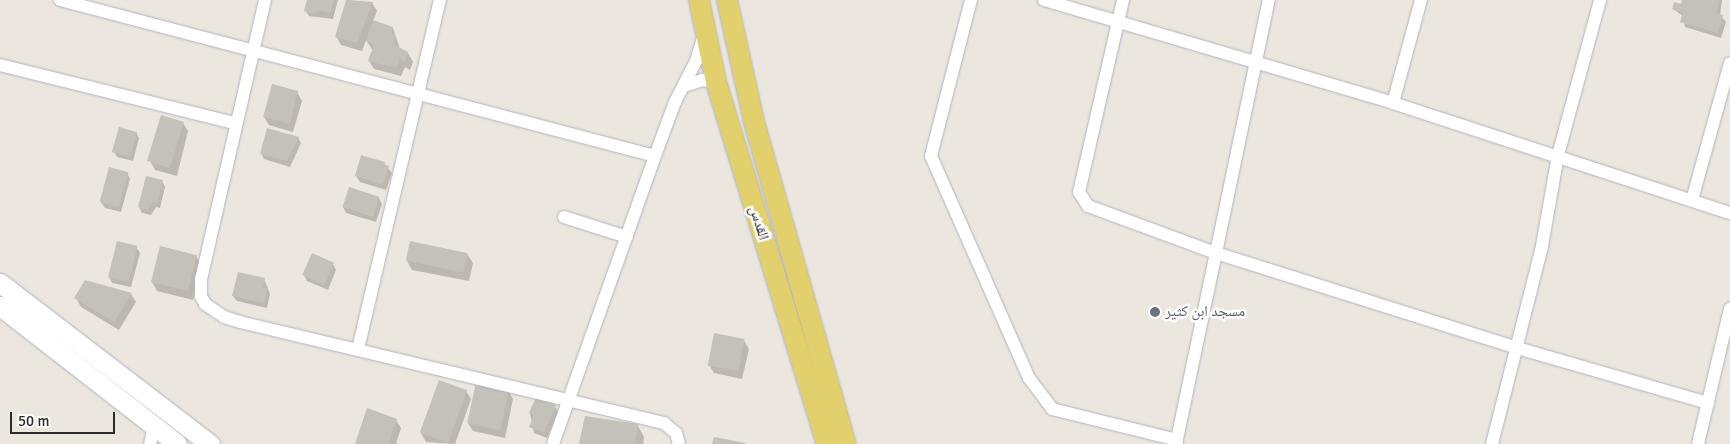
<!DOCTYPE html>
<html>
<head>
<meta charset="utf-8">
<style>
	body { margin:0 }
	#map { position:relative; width:1730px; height:444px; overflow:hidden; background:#ebe6de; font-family:Signika,"Noto Naskh Arabic",sans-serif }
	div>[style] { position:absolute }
	.shadow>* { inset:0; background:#0003 }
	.building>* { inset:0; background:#c4c0ba; transform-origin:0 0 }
	.roads { filter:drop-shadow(0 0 1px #b2b3bd) drop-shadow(0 0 1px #b2b3bd) }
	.street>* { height:12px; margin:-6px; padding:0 6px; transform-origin:6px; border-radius:6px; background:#fff }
	.secondary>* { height:19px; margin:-9.5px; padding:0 9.5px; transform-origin:9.5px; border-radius:9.5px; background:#fff }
	.primary>* { height:20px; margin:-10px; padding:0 10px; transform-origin:10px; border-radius:10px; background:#e2d06d }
	.dots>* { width:14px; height:14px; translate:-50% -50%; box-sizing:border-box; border:2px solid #fff; border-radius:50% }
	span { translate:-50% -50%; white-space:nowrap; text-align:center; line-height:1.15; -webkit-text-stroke:5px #fff; paint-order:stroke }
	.street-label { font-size:15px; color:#2b2b2b }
	.worship-label { font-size:15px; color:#5b616d }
	.left { translate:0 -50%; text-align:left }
	.scale { position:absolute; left:10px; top:412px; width:105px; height:22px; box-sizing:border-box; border:2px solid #2b2b2b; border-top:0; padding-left:6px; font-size:15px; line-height:18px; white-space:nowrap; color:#2b2b2b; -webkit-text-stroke:4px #fff; paint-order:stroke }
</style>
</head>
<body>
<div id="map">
	<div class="shadow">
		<div style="clip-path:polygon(308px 0,338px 0,333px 19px,309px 16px,305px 10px)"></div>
		<div style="clip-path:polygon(347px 0,372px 3px,377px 11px,373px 21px,393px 28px,400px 49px,408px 53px,413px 62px,410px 70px,405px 67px,401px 76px,374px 69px,369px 61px,373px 51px,366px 40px,362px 51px,341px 45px,336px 36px)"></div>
		<div style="clip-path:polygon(1683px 0,1722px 0,1720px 15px,1726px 22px,1721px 38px,1685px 27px,1683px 16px,1673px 9px,1681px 6px)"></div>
		<div style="clip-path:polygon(297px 92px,302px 101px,293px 132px,269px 125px,264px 117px)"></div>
		<div style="clip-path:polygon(183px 123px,188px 131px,177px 176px,155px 170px,150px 161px)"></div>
		<div style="clip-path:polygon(136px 133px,139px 138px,133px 161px,117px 157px,114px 151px)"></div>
		<div style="clip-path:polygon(298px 138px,301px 143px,290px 167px,264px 159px,261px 153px)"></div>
		<div style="clip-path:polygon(384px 163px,392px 173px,386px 190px,360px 182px,356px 176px)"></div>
		<div style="clip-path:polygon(127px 173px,130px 179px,121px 212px,105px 208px,101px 202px)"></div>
		<div style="clip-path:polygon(162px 181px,165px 187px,160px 208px,156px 207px,151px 215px,142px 213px,139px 207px)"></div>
		<div style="clip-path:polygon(379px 198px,382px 204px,376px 222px,346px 213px,343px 207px)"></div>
		<div style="clip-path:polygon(136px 247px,140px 253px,131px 287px,112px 283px,109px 277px)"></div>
		<div style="clip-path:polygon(467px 254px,473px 263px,469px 281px,412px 270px,407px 261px)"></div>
		<div style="clip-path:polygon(196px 256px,201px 265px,193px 300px,157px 291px,152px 282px)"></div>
		<div style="clip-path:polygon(333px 264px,336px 270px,328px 290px,307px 281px,304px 275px)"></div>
		<div style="clip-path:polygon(264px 279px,270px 294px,267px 308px,237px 301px,233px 296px)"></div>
		<div style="clip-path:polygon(131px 294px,136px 302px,119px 330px,81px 307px,76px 298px)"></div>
		<div style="clip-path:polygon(744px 340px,749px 349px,742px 379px,714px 373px,709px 365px)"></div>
		<div style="clip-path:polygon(508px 390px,513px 399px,505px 438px,473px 431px,468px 423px)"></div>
		<div style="clip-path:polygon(466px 391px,471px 399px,455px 444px,426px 442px,421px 433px)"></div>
		<div style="clip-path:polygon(555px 406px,558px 412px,547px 438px,534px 433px,530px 413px)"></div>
		<div style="clip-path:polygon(396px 420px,401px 428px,396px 444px,356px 444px)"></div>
		<div style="clip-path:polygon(638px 426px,644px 437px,643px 444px,581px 444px)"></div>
	</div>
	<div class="building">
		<div style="clip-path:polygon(307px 0,334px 0,330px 13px,318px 10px,314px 14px,304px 11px)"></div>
		<div style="clip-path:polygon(346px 0,373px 2px,357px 43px,335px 37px)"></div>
		<div style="clip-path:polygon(1682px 0,1720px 0,1716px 13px,1723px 15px,1718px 33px,1680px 22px,1683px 12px,1672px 9px,1674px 2px,1681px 4px)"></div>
		<div style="clip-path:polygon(373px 20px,393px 27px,391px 33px,395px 35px,395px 45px,408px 52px,405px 62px,400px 59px,396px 68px,368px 61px,374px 44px,366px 41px)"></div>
		<div style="left:272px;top:84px;width:27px;height:34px;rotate:15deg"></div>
		<div style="left:161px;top:115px;width:24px;height:48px;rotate:17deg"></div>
		<div style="left:119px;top:127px;width:19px;height:26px;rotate:16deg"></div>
		<div style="clip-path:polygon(267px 128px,299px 137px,287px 161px,260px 154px)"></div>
		<div style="clip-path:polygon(361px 155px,385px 162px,384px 165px,389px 166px,383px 185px,355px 176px)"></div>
		<div style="left:109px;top:167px;width:20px;height:36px;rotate:15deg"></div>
		<div style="clip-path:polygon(146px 176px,163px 180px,157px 203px,153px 202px,148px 210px,138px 207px)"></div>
		<div style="left:349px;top:187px;width:32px;height:21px;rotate:18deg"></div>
		<div style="left:117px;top:241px;width:21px;height:37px;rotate:14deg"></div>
		<div style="left:410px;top:241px;width:59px;height:20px;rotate:12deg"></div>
		<div style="left:160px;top:246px;width:38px;height:37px;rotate:14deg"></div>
		<div style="left:312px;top:253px;width:24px;height:24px;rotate:24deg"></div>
		<div style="clip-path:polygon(238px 272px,265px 278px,263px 288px,268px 287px,264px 303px,232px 296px)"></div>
		<div style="clip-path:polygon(85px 280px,132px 293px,114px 322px,74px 298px)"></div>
		<div style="left:714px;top:333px;width:31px;height:33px;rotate:11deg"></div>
		<div style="left:439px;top:380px;width:30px;height:56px;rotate:20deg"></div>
		<div style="left:476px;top:382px;width:34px;height:42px;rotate:12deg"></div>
		<div style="clip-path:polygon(536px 397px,556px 405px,544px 433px,529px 427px,534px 415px,529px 413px)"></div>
		<div style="clip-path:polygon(367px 408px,397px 419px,388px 444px,355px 444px)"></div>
		<div style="clip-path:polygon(585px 416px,638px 424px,635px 444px,579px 444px)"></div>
		<div style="clip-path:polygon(714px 437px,746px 443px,745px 444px,712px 444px)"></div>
	</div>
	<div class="roads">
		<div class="street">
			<div style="left:60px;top:0;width:615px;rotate:14.69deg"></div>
			<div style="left:265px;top:0;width:287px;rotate:102.9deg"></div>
			<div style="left:201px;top:280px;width:16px;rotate:90deg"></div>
			<div style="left:201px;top:296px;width:9px;rotate:63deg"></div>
			<div style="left:205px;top:304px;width:23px;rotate:34deg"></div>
			<div style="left:224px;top:317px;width:17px;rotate:17deg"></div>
			<div style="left:240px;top:322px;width:436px;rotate:13.4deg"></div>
			<div style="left:664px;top:423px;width:16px;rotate:40deg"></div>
			<div style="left:676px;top:433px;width:11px;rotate:75deg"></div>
			<div style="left:971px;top:0;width:161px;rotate:104.4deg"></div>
			<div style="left:931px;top:156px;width:243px;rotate:66.2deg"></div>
			<div style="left:1029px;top:378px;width:39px;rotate:53deg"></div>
			<div style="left:1052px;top:409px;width:129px;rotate:13.9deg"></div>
			<div style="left:1044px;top:0;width:364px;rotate:16.4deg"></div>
			<div style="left:1393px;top:103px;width:354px;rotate:18.1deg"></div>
			<div style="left:1123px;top:0;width:197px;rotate:102.9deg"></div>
			<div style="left:1079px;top:192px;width:17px;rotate:57deg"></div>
			<div style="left:1088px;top:206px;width:136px;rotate:20.2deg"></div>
			<div style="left:1216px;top:253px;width:316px;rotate:17.5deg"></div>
			<div style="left:1517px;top:348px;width:199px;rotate:16.1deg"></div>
			<div style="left:0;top:65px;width:242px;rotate:13.9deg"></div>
			<div style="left:684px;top:86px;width:20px;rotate:-18deg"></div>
			<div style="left:703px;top:80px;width:13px;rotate:9deg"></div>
			<div style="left:1393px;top:103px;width:107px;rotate:-74.8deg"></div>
			<div style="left:1692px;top:200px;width:142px;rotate:-74.5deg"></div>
			<div style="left:564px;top:217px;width:66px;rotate:17.6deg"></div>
			<div style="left:358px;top:349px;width:359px;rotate:-76.8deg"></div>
			<div style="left:150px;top:444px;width:18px;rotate:-77deg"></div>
			<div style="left:553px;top:444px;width:306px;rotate:-70.5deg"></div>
			<div style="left:655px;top:156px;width:58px;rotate:-69.7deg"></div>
			<div style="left:675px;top:102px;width:46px;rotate:-62.9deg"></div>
			<div style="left:696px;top:61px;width:27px;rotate:-73deg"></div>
			<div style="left:1176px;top:444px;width:454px;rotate:-78.2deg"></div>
			<div style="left:1492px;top:444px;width:204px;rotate:-75.8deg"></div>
			<div style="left:1542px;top:246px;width:92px;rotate:-80deg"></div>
			<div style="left:1558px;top:155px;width:161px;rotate:-74.8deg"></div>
			<div style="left:1698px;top:444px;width:139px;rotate:-76.7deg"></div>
		</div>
		<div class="secondary">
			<div style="left:0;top:283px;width:265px;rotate:37.5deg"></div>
			<div style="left:0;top:306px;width:224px;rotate:37.9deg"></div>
		</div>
		<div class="primary">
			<div style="left:699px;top:0;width:84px;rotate:78.3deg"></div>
			<div style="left:716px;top:82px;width:379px;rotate:73deg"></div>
			<div style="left:727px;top:0;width:125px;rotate:77.5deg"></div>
			<div style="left:754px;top:122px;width:335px;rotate:74.1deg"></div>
		</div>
	</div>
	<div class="dots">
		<div style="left:1155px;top:312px;background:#6b7280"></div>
	</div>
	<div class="street-label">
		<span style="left:759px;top:223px;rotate:73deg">القدس</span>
	</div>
	<div class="worship-label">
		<span class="left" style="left:1165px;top:312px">مسجد ابن كثير</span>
	</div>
	<div class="scale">50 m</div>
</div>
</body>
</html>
